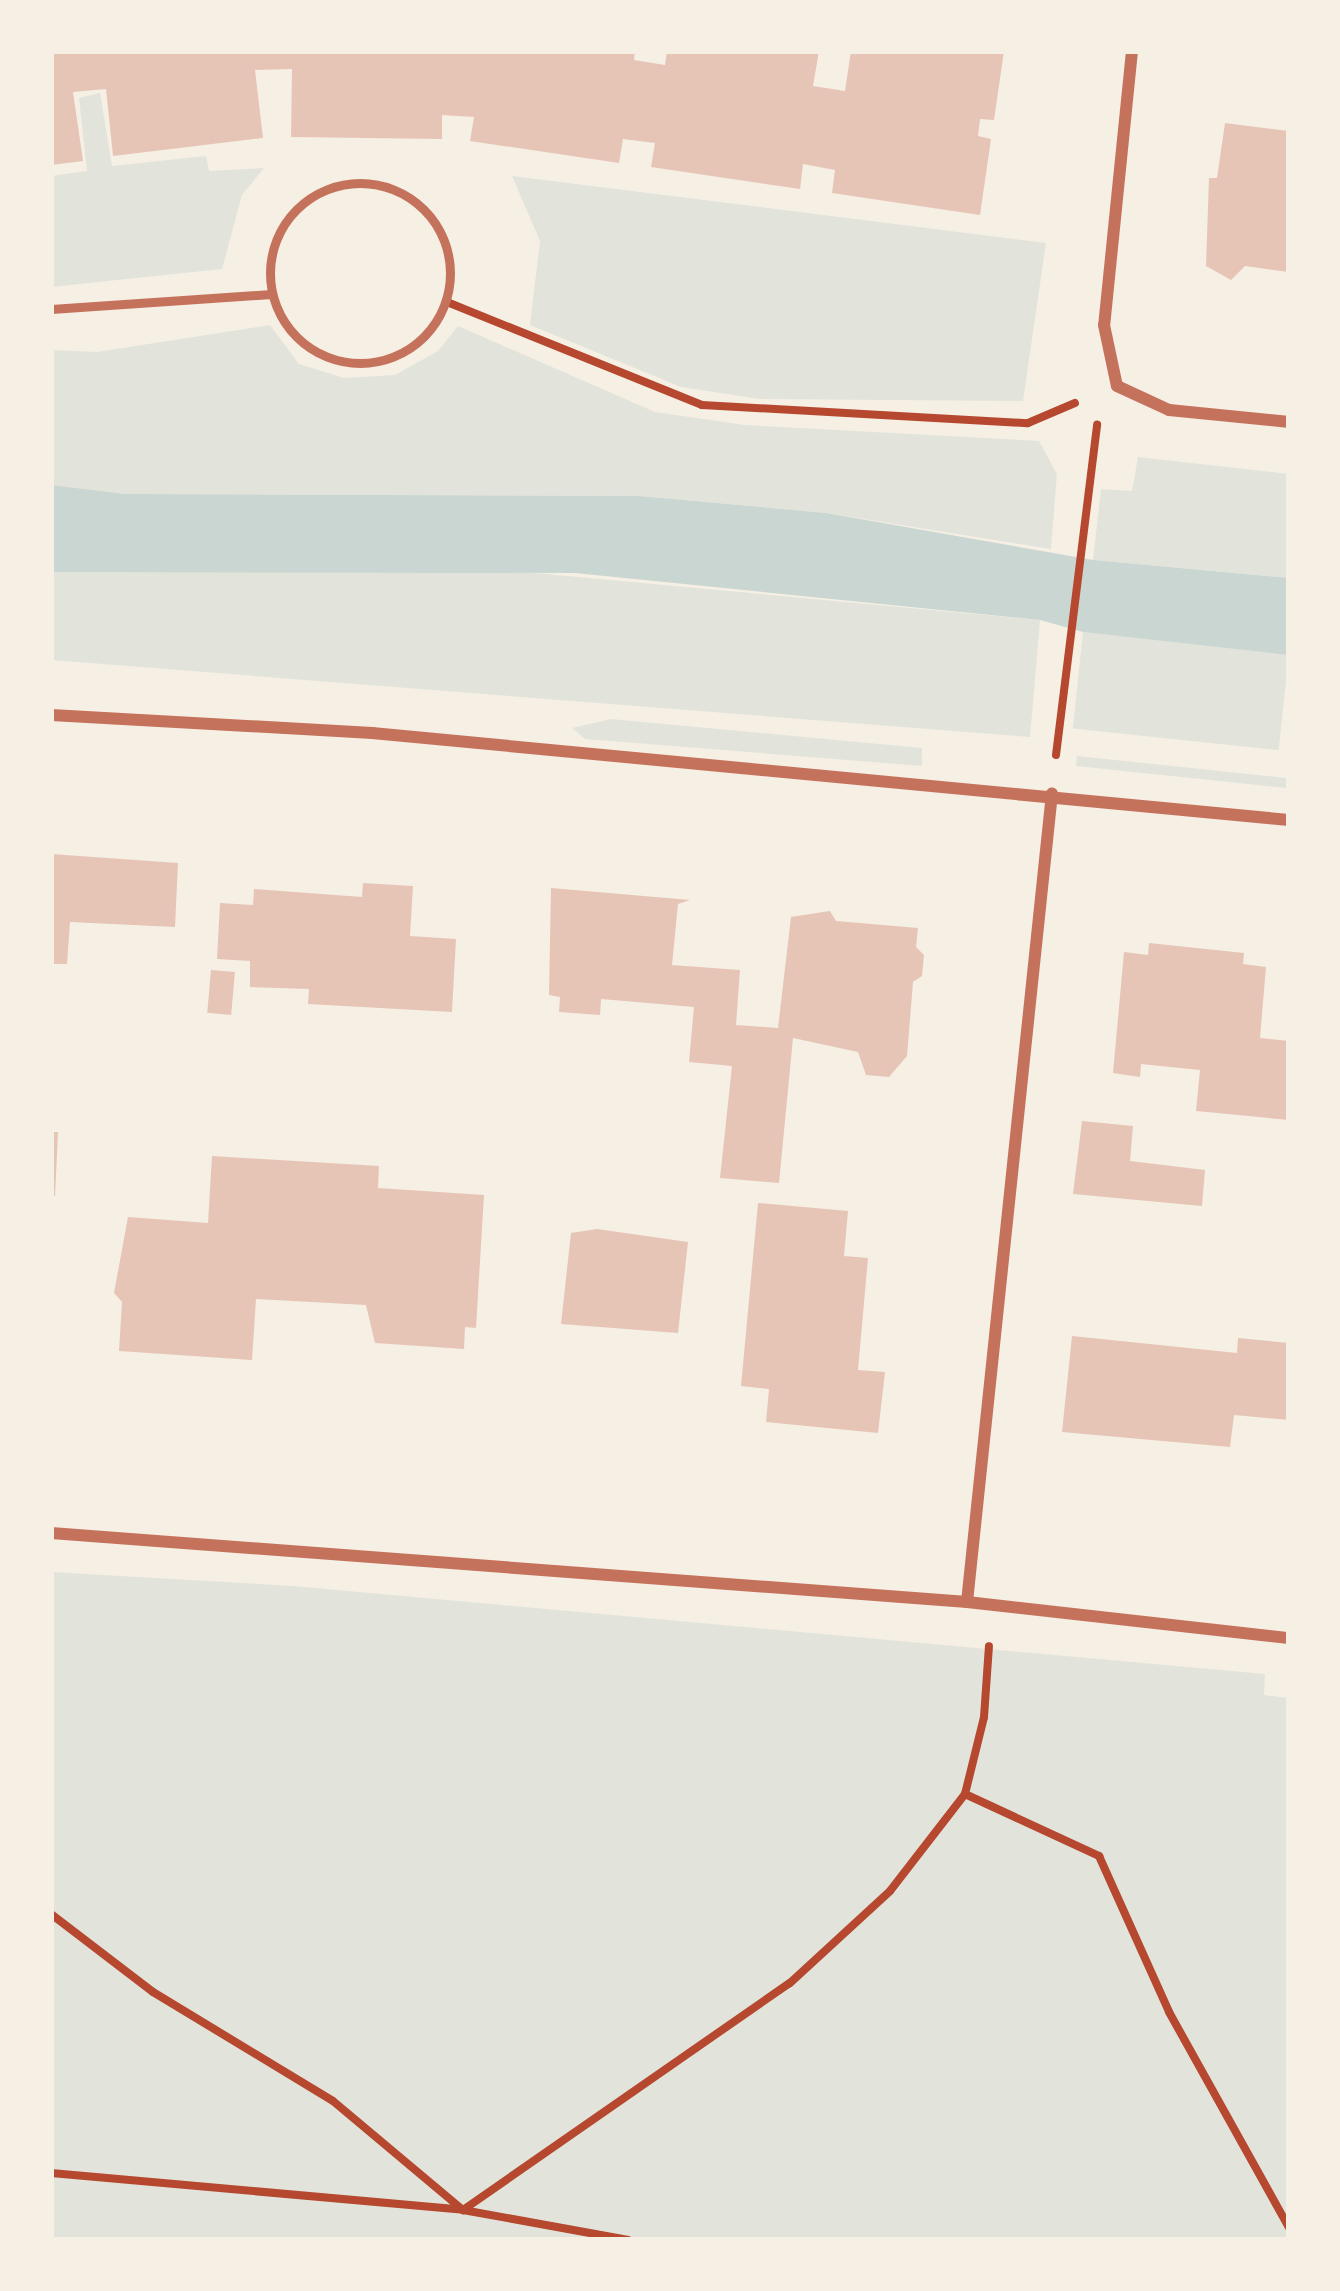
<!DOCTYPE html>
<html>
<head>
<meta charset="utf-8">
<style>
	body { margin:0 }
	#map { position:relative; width:1340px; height:2291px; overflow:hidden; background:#f6efe4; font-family:"Source Sans 3",sans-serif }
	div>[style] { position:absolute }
	.green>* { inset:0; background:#e2e4dc; transform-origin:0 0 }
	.water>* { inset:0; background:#c9d6d2 }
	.building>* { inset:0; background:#e6c5b7; transform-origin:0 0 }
	.path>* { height:8px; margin:-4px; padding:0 4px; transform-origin:4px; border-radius:4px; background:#b5482f }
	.service>* { height:9px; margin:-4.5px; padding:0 4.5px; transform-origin:4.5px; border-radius:4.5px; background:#c5725c }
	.service>.ring { margin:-4.5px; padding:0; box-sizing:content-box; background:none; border:9px solid #c5725c; border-radius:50% }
	.minor>* { height:12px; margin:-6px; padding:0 6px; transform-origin:6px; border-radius:6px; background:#c5725c }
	span { translate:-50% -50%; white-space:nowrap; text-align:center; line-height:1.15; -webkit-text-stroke:9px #f6efe4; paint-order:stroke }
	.frame { position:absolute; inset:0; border:54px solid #f6efe4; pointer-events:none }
</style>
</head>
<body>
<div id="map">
	<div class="green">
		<div style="clip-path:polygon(100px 93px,112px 166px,206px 156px,209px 171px,264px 168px,242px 195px,222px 269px,51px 287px,51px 176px,87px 171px,79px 98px)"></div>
		<div style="clip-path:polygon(512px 176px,1046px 243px,1023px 401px,759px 399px,681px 387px,530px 325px,540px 241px)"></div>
		<div style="clip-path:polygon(270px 325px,299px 364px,344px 378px,395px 375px,438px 351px,458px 326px,655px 412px,745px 425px,1039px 441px,1057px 474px,1051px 549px,826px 513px,639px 496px,126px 494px,51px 485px,51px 350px,97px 352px)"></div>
		<div style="clip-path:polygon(1138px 457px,1289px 474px,1289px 578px,1093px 560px,1101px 489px,1132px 491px)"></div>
		<div style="clip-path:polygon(480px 568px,1040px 620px,1030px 737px,51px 660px,51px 572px)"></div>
		<div style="left:1083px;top:632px;width:207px;height:97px;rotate:6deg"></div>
		<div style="clip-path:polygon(611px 719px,922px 748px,922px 766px,585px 739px,572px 728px)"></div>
		<div style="left:1077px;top:756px;width:213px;height:10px;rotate:6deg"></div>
		<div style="clip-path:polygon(51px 1572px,293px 1586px,1265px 1674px,1264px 1695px,1289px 1698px,1289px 2240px,51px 2240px)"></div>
	</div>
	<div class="water">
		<div style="clip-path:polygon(51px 485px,126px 494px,639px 496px,826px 513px,1093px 560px,1289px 578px,1289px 655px,1083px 632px,1040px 620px,575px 573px,51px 572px)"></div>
	</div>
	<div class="building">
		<div style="clip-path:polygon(51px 51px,635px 51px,634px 60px,665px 65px,667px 51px,819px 51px,813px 86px,845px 91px,851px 51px,1004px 51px,994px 120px,980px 119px,978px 136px,991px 139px,980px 215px,832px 193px,835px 170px,803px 164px,800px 189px,651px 167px,655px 143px,623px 139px,619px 163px,470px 141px,474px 117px,442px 115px,442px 139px,291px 137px,292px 69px,255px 70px,263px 138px,113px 156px,106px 89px,73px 92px,83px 161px,51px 165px)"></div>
		<div style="clip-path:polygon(1225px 123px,1289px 131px,1289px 272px,1245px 266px,1231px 280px,1206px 266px,1209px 178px,1217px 178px)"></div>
		<div style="clip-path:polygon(51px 854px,178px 863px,175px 927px,70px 922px,67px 964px,51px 964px)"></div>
		<div style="clip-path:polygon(363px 883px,413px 886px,410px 936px,456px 939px,452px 1012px,308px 1004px,309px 989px,250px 987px,250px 961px,217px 959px,220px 903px,253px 905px,254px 889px,362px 897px)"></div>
		<div style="clip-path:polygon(551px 888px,690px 900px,678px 904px,672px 965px,740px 970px,736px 1025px,778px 1028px,791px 917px,830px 911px,836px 921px,918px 928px,916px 947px,924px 955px,922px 976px,913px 982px,907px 1056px,889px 1077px,866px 1075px,858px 1052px,793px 1038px,779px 1183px,720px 1178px,732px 1066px,689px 1062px,694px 1007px,601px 999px,600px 1015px,559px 1012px,560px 997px,549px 995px)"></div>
		<div style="clip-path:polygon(1149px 943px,1244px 953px,1243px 964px,1266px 967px,1260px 1038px,1289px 1041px,1289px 1120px,1196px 1111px,1200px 1070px,1141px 1064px,1140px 1077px,1113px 1073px,1124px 952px,1148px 955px)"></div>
		<div style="left:211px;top:970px;width:24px;height:43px;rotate:5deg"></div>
		<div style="clip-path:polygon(1082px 1121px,1133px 1126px,1130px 1161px,1205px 1170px,1202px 1206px,1073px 1194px)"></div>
		<div style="clip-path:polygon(51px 1132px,58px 1132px,55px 1196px,51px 1196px)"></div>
		<div style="clip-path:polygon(212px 1156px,379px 1166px,378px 1188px,484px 1195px,476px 1328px,465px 1327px,464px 1349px,375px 1343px,366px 1305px,256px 1299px,252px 1360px,119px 1351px,122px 1302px,114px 1293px,128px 1217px,208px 1223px)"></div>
		<div style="clip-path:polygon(758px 1203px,848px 1211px,844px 1256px,868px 1258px,858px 1370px,885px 1372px,878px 1433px,766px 1422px,769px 1389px,741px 1386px)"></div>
		<div style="clip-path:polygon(597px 1229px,688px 1242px,678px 1333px,561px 1324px,571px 1233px)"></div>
		<div style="clip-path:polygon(1072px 1336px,1237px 1353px,1238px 1338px,1289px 1343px,1289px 1420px,1234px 1415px,1230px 1447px,1062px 1432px)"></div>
	</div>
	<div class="path">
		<div style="left:447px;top:302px;width:275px;rotate:22deg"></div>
		<div style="left:702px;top:405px;width:326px;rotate:3.2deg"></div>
		<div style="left:1028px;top:423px;width:51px;rotate:-23.1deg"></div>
		<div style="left:1056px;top:755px;width:333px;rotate:-82.9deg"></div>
		<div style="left:965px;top:1794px;width:79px;rotate:-76.1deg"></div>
		<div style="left:984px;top:1717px;width:71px;rotate:-86deg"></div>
		<div style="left:51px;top:1914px;width:128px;rotate:37.4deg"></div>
		<div style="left:153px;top:1992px;width:210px;rotate:31.2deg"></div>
		<div style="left:333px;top:2101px;width:170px;rotate:40deg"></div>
		<div style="left:463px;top:2210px;width:398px;rotate:-34.8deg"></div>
		<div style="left:790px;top:1983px;width:136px;rotate:-42.6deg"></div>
		<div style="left:890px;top:1891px;width:123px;rotate:-52.3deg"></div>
		<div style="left:965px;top:1794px;width:148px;rotate:24.8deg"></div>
		<div style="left:1099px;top:1856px;width:171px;rotate:65.8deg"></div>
		<div style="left:1169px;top:2012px;width:247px;rotate:60.9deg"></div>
		<div style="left:51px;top:2173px;width:414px;rotate:5.1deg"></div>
		<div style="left:463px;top:2210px;width:168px;rotate:10.3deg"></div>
	</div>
	<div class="service">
		<div class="ring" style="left:270px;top:183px;width:171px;height:171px"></div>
		<div style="left:51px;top:309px;width:221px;rotate:-3.9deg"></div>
	</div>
	<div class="minor">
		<div style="left:1132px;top:51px;width:275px;rotate:95.8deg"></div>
		<div style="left:1104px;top:325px;width:62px;rotate:78deg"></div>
		<div style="left:1117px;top:386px;width:57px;rotate:24.8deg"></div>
		<div style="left:1169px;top:410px;width:121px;rotate:5.7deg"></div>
		<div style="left:51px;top:715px;width:322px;rotate:3.2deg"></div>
		<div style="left:372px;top:733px;width:921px;rotate:5.42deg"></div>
		<div style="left:51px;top:1533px;width:919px;rotate:4.31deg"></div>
		<div style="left:967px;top:1602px;width:324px;rotate:6.4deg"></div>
		<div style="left:967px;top:1602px;width:813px;rotate:-84deg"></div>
	</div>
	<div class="frame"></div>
</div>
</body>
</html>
